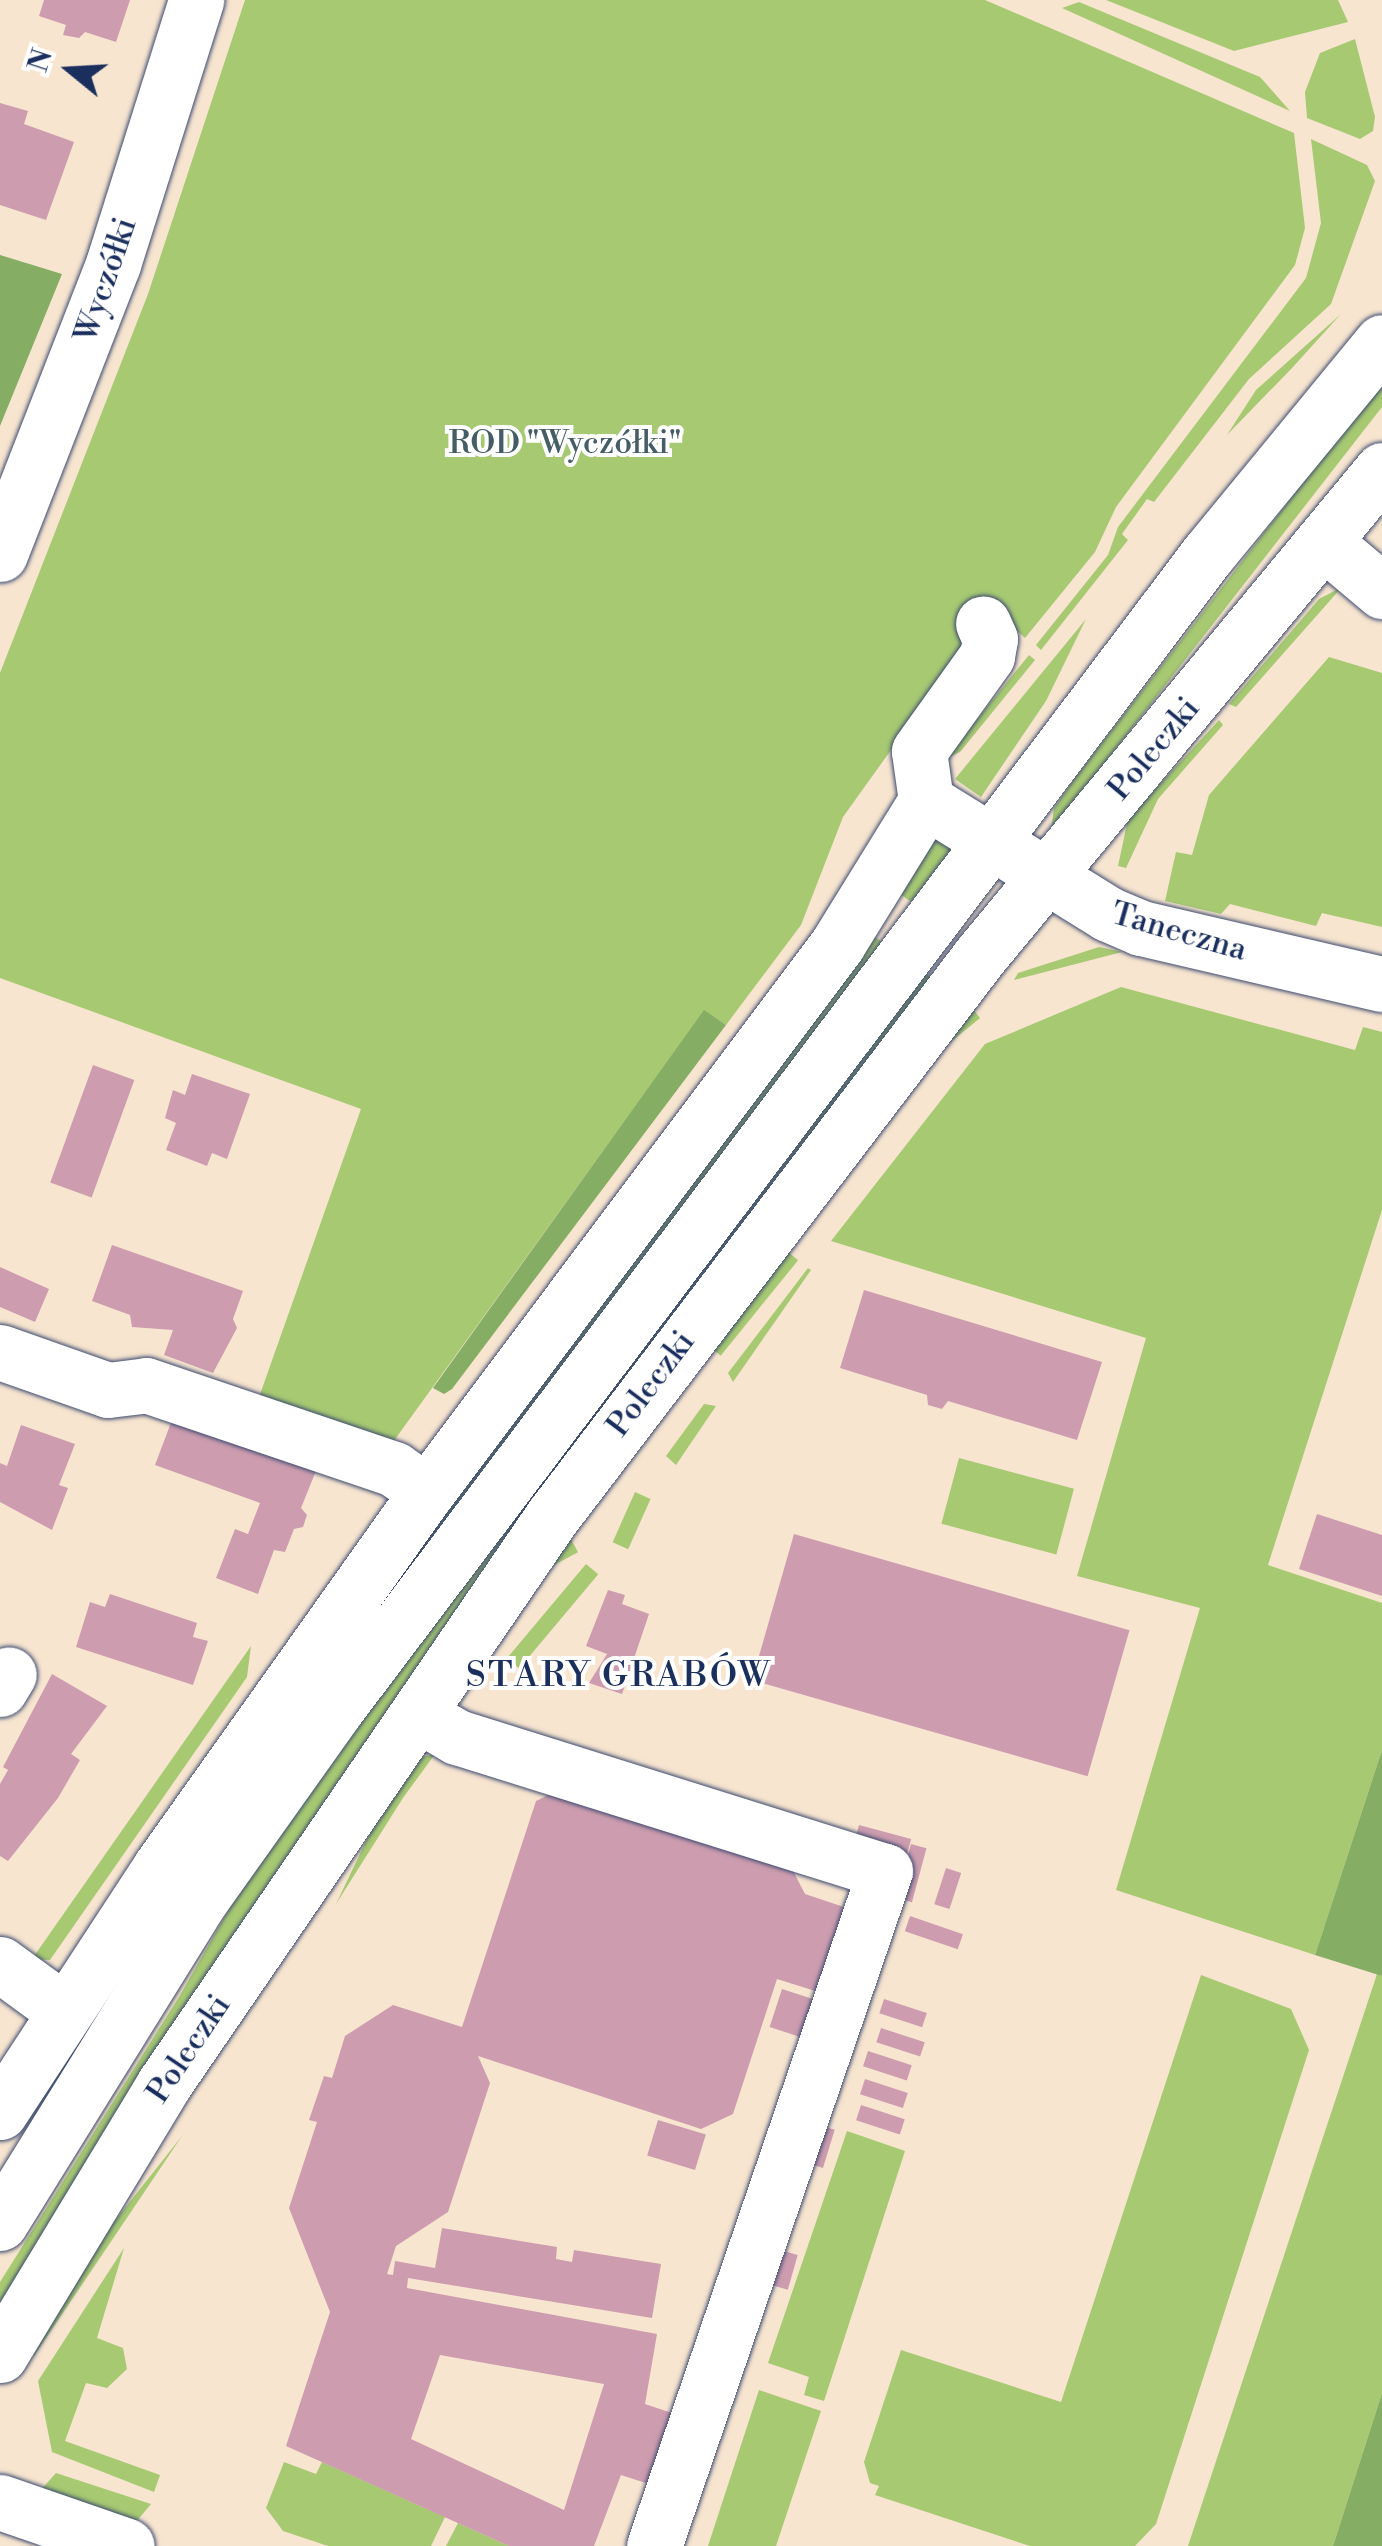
<!DOCTYPE html>
<html>
<head>
<meta charset="utf-8">
<style>
	body { margin:0 }
	#map { position:relative; width:1382px; height:2546px; overflow:hidden; background:#f7e5d0; font-family:"Libre Bodoni",serif }
	div>[style] { position:absolute }
	.green>* { inset:0; background:#a7c972; transform-origin:0 0 }
	.forest>* { inset:0; background:#85ad64 }
	.building>* { inset:0; background:#cd9daf; transform-origin:0 0 }
	.roads { filter:drop-shadow(0 0 2px #3c4a6f) drop-shadow(0 0 2px #3c4a6f) }
	.minor>* { height:55px; margin:-27.5px; padding:0 27.5px; transform-origin:27.5px; border-radius:27.5px; background:#fff }
	.major>* { height:55px; margin:-27.5px; padding:0 27.5px; transform-origin:27.5px; border-radius:27.5px; background:#fff }
	span { translate:-50% -50%; white-space:nowrap; text-align:center; line-height:1.15; -webkit-text-stroke:8px #fff; paint-order:stroke }
	.street-label { font-size:32px; color:#1b2f5e }
	.park-label { font-size:32px; color:#455d64 }
	.neighbourhood-label { font-size:35px; color:#1b2f5e; letter-spacing:2.5px }
	.north { position:absolute; left:20px; top:20px; width:100px; height:100px; -webkit-text-stroke:8px #fff; paint-order:stroke; rotate:288deg; font-size:28px; font-weight:700; line-height:40px; text-align:center; color:#1b2f5e }
	.north::after { content:''; display:block; margin:auto; width:35px; height:45px; background:#1b2f5e; clip-path:polygon(50% 0,100% 100%,50% 72%,0 100%) }
</style>
</head>
<body>
<div id="map">
	<div class="green">
		<div style="clip-path:polygon(245px 0,985px 0,1294px 133px,1305px 228px,1295px 265px,1116px 507px,1095px 552px,1025px 638px,992px 609px,843px 817px,801px 925px,726px 1025px,704px 1011px,388px 1449px,258px 1400px,361px 1109px,0 978px,0 673px,148px 294px)"></div>
		<div style="clip-path:polygon(1106px 0,1338px 0,1348px 22px,1234px 51px)"></div>
		<div style="clip-path:polygon(1079px 2px,1260px 77px,1290px 111px,1062px 8px)"></div>
		<div style="clip-path:polygon(1355px 39px,1375px 117px,1373px 131px,1360px 139px,1307px 118px,1305px 92px,1320px 53px)"></div>
		<div style="clip-path:polygon(1311px 139px,1367px 165px,1375px 181px,1331px 304px,1249px 379px,1154px 502px,1147px 499px,1122px 534px,1128px 540px,1041px 650px,1036px 645px,1108px 555px,1118px 527px,1306px 278px,1321px 223px)"></div>
		<div style="clip-path:polygon(1341px 314px,1292px 368px,1227px 435px,1256px 390px)"></div>
		<div style="clip-path:polygon(1382px 380px,1382px 407px,1051px 832px,1054px 808px,1078px 774px)"></div>
		<div style="clip-path:polygon(1342px 587px,1236px 707px,1229px 704px,1319px 599px)"></div>
		<div style="clip-path:polygon(1086px 619px,1046px 701px,981px 797px,955px 779px)"></div>
		<div style="clip-path:polygon(1029px 655px,1035px 660px,960px 752px,945px 759px)"></div>
		<div style="clip-path:polygon(1329px 657px,1382px 673px,1382px 927px,1322px 913px,1316px 926px,1230px 904px,1221px 914px,1165px 901px,1176px 852px,1192px 855px,1209px 795px)"></div>
		<div style="clip-path:polygon(1219px 720px,1223px 725px,1158px 799px,1126px 868px,1118px 866px,1128px 819px)"></div>
		<div style="clip-path:polygon(935px 836px,955px 846px,911px 902px,891px 887px)"></div>
		<div style="clip-path:polygon(865px 929px,882px 942px,312px 1698px)"></div>
		<div style="clip-path:polygon(1099px 947px,1122px 952px,1014px 980px,1018px 973px)"></div>
		<div style="clip-path:polygon(922px 970px,933px 979px,0 2311px,0 2282px,179px 1997px,268px 1841px)"></div>
		<div style="clip-path:polygon(1121px 987px,1355px 1050px,1363px 1027px,1382px 1032px,1382px 1210px,1268px 1565px,1382px 1603px,1382px 1750px,1315px 1955px,1116px 1890px,1200px 1608px,1077px 1576px,1146px 1338px,831px 1241px,985px 1044px)"></div>
		<div style="left:972px;top:1008px;width:13px;height:266px;rotate:51deg"></div>
		<div style="left:788px;top:1252px;width:13px;height:123px;rotate:39deg"></div>
		<div style="clip-path:polygon(808px 1268px,811px 1270px,733px 1382px,728px 1373px)"></div>
		<div style="clip-path:polygon(704px 1404px,716px 1406px,676px 1465px,666px 1456px)"></div>
		<div style="left:959px;top:1458px;width:119px;height:68px;rotate:15deg"></div>
		<div style="left:635px;top:1492px;width:17px;height:55px;rotate:24deg"></div>
		<div style="left:571px;top:1539px;width:15px;height:145px;rotate:62deg"></div>
		<div style="left:586px;top:1564px;width:16px;height:123px;rotate:40deg"></div>
		<div style="clip-path:polygon(251px 1646px,247px 1677px,50px 1960px,32px 1959px)"></div>
		<div style="clip-path:polygon(435px 1754px,403px 1798px,336px 1904px,370px 1833px,422px 1757px)"></div>
		<div style="clip-path:polygon(1377px 1974px,1382px 1976px,1382px 2393px,1333px 2546px,1188px 2546px)"></div>
		<div style="clip-path:polygon(1201px 1975px,1291px 2009px,1309px 2050px,1156px 2524px,1135px 2546px,1030px 2546px,875px 2495px,879px 2486px,870px 2483px,864px 2462px,901px 2350px,1061px 2402px)"></div>
		<div style="clip-path:polygon(847px 2131px,905px 2151px,824px 2401px,804px 2395px,809px 2377px,768px 2363px)"></div>
		<div style="clip-path:polygon(182px 2136px,34px 2356px,30px 2353px,94px 2247px)"></div>
		<div style="clip-path:polygon(124px 2248px,97px 2338px,123px 2348px,127px 2369px,107px 2388px,86px 2383px,65px 2441px,160px 2475px,154px 2492px,52px 2452px,38px 2381px)"></div>
		<div style="clip-path:polygon(759px 2390px,821px 2411px,776px 2546px,708px 2546px)"></div>
		<div style="clip-path:polygon(284px 2462px,316px 2474px,322px 2462px,445px 2517px,431px 2546px,328px 2546px,283px 2531px,266px 2508px)"></div>
		<div style="clip-path:polygon(56px 2473px,151px 2504px,136px 2522px,38px 2493px)"></div>
		<div style="clip-path:polygon(458px 2523px,509px 2546px,446px 2546px)"></div>
	</div>
	<div class="forest">
		<div style="clip-path:polygon(0 255px,62px 274px,0 426px)"></div>
		<div style="clip-path:polygon(704px 1010px,726px 1025px,452px 1389px,444px 1394px,433px 1388px)"></div>
		<div style="clip-path:polygon(1382px 1750px,1382px 1976px,1315px 1955px)"></div>
		<div style="clip-path:polygon(1382px 2393px,1382px 2546px,1333px 2546px)"></div>
	</div>
	<div class="building">
		<div style="clip-path:polygon(44px 0,130px 0,116px 42px,85px 32px,79px 38px,63px 35px,66px 25px,39px 16px)"></div>
		<div style="clip-path:polygon(0 103px,28px 111px,24px 124px,74px 142px,46px 220px,0 205px)"></div>
		<div style="left:93px;top:1065px;width:44px;height:125px;rotate:20deg"></div>
		<div style="clip-path:polygon(192px 1074px,250px 1094px,227px 1159px,212px 1153px,207px 1166px,166px 1150px,176px 1123px,165px 1118px,173px 1090px,185px 1095px)"></div>
		<div style="clip-path:polygon(112px 1245px,243px 1291px,233px 1319px,237px 1328px,213px 1373px,164px 1355px,173px 1330px,132px 1327px,130px 1315px,92px 1301px)"></div>
		<div style="clip-path:polygon(0 1267px,49px 1289px,35px 1322px,0 1307px)"></div>
		<div style="clip-path:polygon(864px 1290px,1102px 1362px,1077px 1440px,948px 1401px,942px 1409px,928px 1405px,927px 1395px,840px 1368px)"></div>
		<div style="clip-path:polygon(175px 1412px,322px 1456px,301px 1508px,307px 1515px,303px 1527px,294px 1529px,285px 1552px,274px 1550px,258px 1594px,216px 1578px,235px 1529px,248px 1534px,260px 1503px,155px 1465px)"></div>
		<div style="clip-path:polygon(21px 1425px,75px 1444px,59px 1485px,68px 1488px,52px 1530px,0 1502px,0 1463px,7px 1466px)"></div>
		<div style="clip-path:polygon(1317px 1514px,1382px 1535px,1382px 1596px,1299px 1569px)"></div>
		<div style="left:794px;top:1534px;width:349px;height:152px;rotate:16deg"></div>
		<div style="clip-path:polygon(608px 1590px,625px 1595px,622px 1604px,649px 1614px,622px 1694px,589px 1683px,607px 1654px,586px 1646px)"></div>
		<div style="clip-path:polygon(110px 1594px,197px 1623px,193px 1637px,208px 1641px,193px 1685px,76px 1647px,90px 1602px,105px 1607px)"></div>
		<div style="clip-path:polygon(52px 1674px,107px 1706px,71px 1754px,80px 1760px,58px 1798px,8px 1861px,0 1856px,0 1784px,8px 1770px,3px 1767px)"></div>
		<div style="clip-path:polygon(evenodd,563px 1788px,788px 1861px,805px 1894px,856px 1911px,828px 1995px,777px 1979px,733px 2114px,701px 2129px,478px 2056px,490px 2083px,448px 2212px,396px 2246px,387px 2274px,393px 2275px,395px 2261px,435px 2268px,442px 2228px,557px 2247px,556px 2259px,572px 2262px,574px 2250px,661px 2264px,652px 2318px,408px 2278px,407px 2288px,657px 2334px,645px 2404px,678px 2415px,655px 2486px,621px 2475px,594px 2546px,509px 2546px,286px 2446px,330px 2312px,289px 2208px,317px 2122px,309px 2120px,324px 2076px,332px 2078px,345px 2036px,393px 2005px,462px 2027px,536px 1801px,563px 1788px,440px 2355px,604px 2384px,564px 2510px,411px 2439px,440px 2355px)"></div>
		<div style="left:859px;top:1825px;width:54px;height:17px;rotate:15deg"></div>
		<div style="left:911px;top:1844px;width:16px;height:56px;rotate:15deg"></div>
		<div style="left:946px;top:1868px;width:16px;height:38px;rotate:18deg"></div>
		<div style="left:910px;top:1916px;width:56px;height:16px;rotate:19deg"></div>
		<div style="left:782px;top:1989px;width:33px;height:40px;rotate:18deg"></div>
		<div style="left:884px;top:1999px;width:45px;height:15px;rotate:18deg"></div>
		<div style="left:881px;top:2028px;width:46px;height:15px;rotate:18deg"></div>
		<div style="left:868px;top:2051px;width:46px;height:16px;rotate:18deg"></div>
		<div style="left:865px;top:2079px;width:45px;height:16px;rotate:18deg"></div>
		<div style="left:861px;top:2105px;width:46px;height:16px;rotate:18deg"></div>
		<div style="left:658px;top:2120px;width:50px;height:37px;rotate:17deg"></div>
		<div style="left:806px;top:2121px;width:30px;height:40px;rotate:17deg"></div>
		<div style="left:766px;top:2246px;width:33px;height:36px;rotate:16deg"></div>
	</div>
	<div class="roads">
		<div class="minor">
			<div style="left:1325px;top:543px;width:75px;rotate:40.1deg"></div>
			<div style="left:0;top:554px;width:311px;rotate:-68.7deg"></div>
			<div style="left:113px;top:264px;width:277px;rotate:-72.5deg"></div>
			<div style="left:926px;top:801px;width:50px;rotate:-98deg"></div>
			<div style="left:919px;top:751px;width:117px;rotate:-54.4deg"></div>
			<div style="left:987px;top:656px;width:17px;rotate:-80deg"></div>
			<div style="left:990px;top:639px;width:17px;rotate:-114deg"></div>
			<div style="left:0;top:1352px;width:114px;rotate:19.4deg"></div>
			<div style="left:108px;top:1390px;width:38px;rotate:-7deg"></div>
			<div style="left:146px;top:1385px;width:262px;rotate:18.7deg"></div>
			<div style="left:394px;top:1469px;width:40px;rotate:34.9deg"></div>
			<div style="left:0;top:1689px;width:17px;rotate:-59deg"></div>
			<div style="left:419px;top:1715px;width:44px;rotate:30.1deg"></div>
			<div style="left:457px;top:1737px;width:448px;rotate:17.4deg"></div>
			<div style="left:885px;top:1871px;width:713px;rotate:108.89deg"></div>
			<div style="left:0;top:1964px;width:78px;rotate:36.1deg"></div>
			<div style="left:0;top:2112px;width:294px;rotate:-56.8deg"></div>
			<div style="left:161px;top:1866px;width:459px;rotate:-54.6deg"></div>
			<div style="left:427px;top:1492px;width:684px;rotate:-53.15deg"></div>
			<div style="left:837px;top:945px;width:169px;rotate:-58.3deg"></div>
			<div style="left:926px;top:801px;width:214px;rotate:31.8deg"></div>
			<div style="left:1108px;top:914px;width:36px;rotate:23deg"></div>
			<div style="left:1141px;top:928px;width:247px;rotate:13.1deg"></div>
			<div style="left:0;top:2502px;width:134px;rotate:19.1deg"></div>
		</div>
		<div class="major">
			<div style="left:0;top:2223px;width:374px;rotate:-58.2deg"></div>
			<div style="left:197px;top:1905px;width:237px;rotate:-54.6deg"></div>
			<div style="left:334px;top:1712px;width:1451px;rotate:-52.96deg"></div>
			<div style="left:1208px;top:554px;width:274px;rotate:-50.6deg"></div>
			<div style="left:0;top:2355px;width:317px;rotate:-58.8deg"></div>
			<div style="left:164px;top:2084px;width:687px;rotate:-55.62deg"></div>
			<div style="left:552px;top:1517px;width:704px;rotate:-52.67deg"></div>
			<div style="left:979px;top:957px;width:632px;rotate:-50.39deg"></div>
		</div>
	</div>
	<div class="street-label">
		<span style="left:106px;top:280px;rotate:-71deg">Wyczółki</span>
		<span style="left:1154px;top:749px;rotate:-50deg">Poleczki</span>
		<span style="left:1179px;top:932px;rotate:16deg">Taneczna</span>
		<span style="left:651px;top:1384px;rotate:-53deg">Poleczki</span>
		<span style="left:189px;top:2049px;rotate:-56deg">Poleczki</span>
	</div>
	<div class="park-label">
		<span style="left:565px;top:443px">ROD "Wyczółki"</span>
	</div>
	<div class="neighbourhood-label">
		<span style="left:619px;top:1676px">STARY GRABÓW</span>
	</div>
	<div class="north">N</div>
</div>
</body>
</html>
